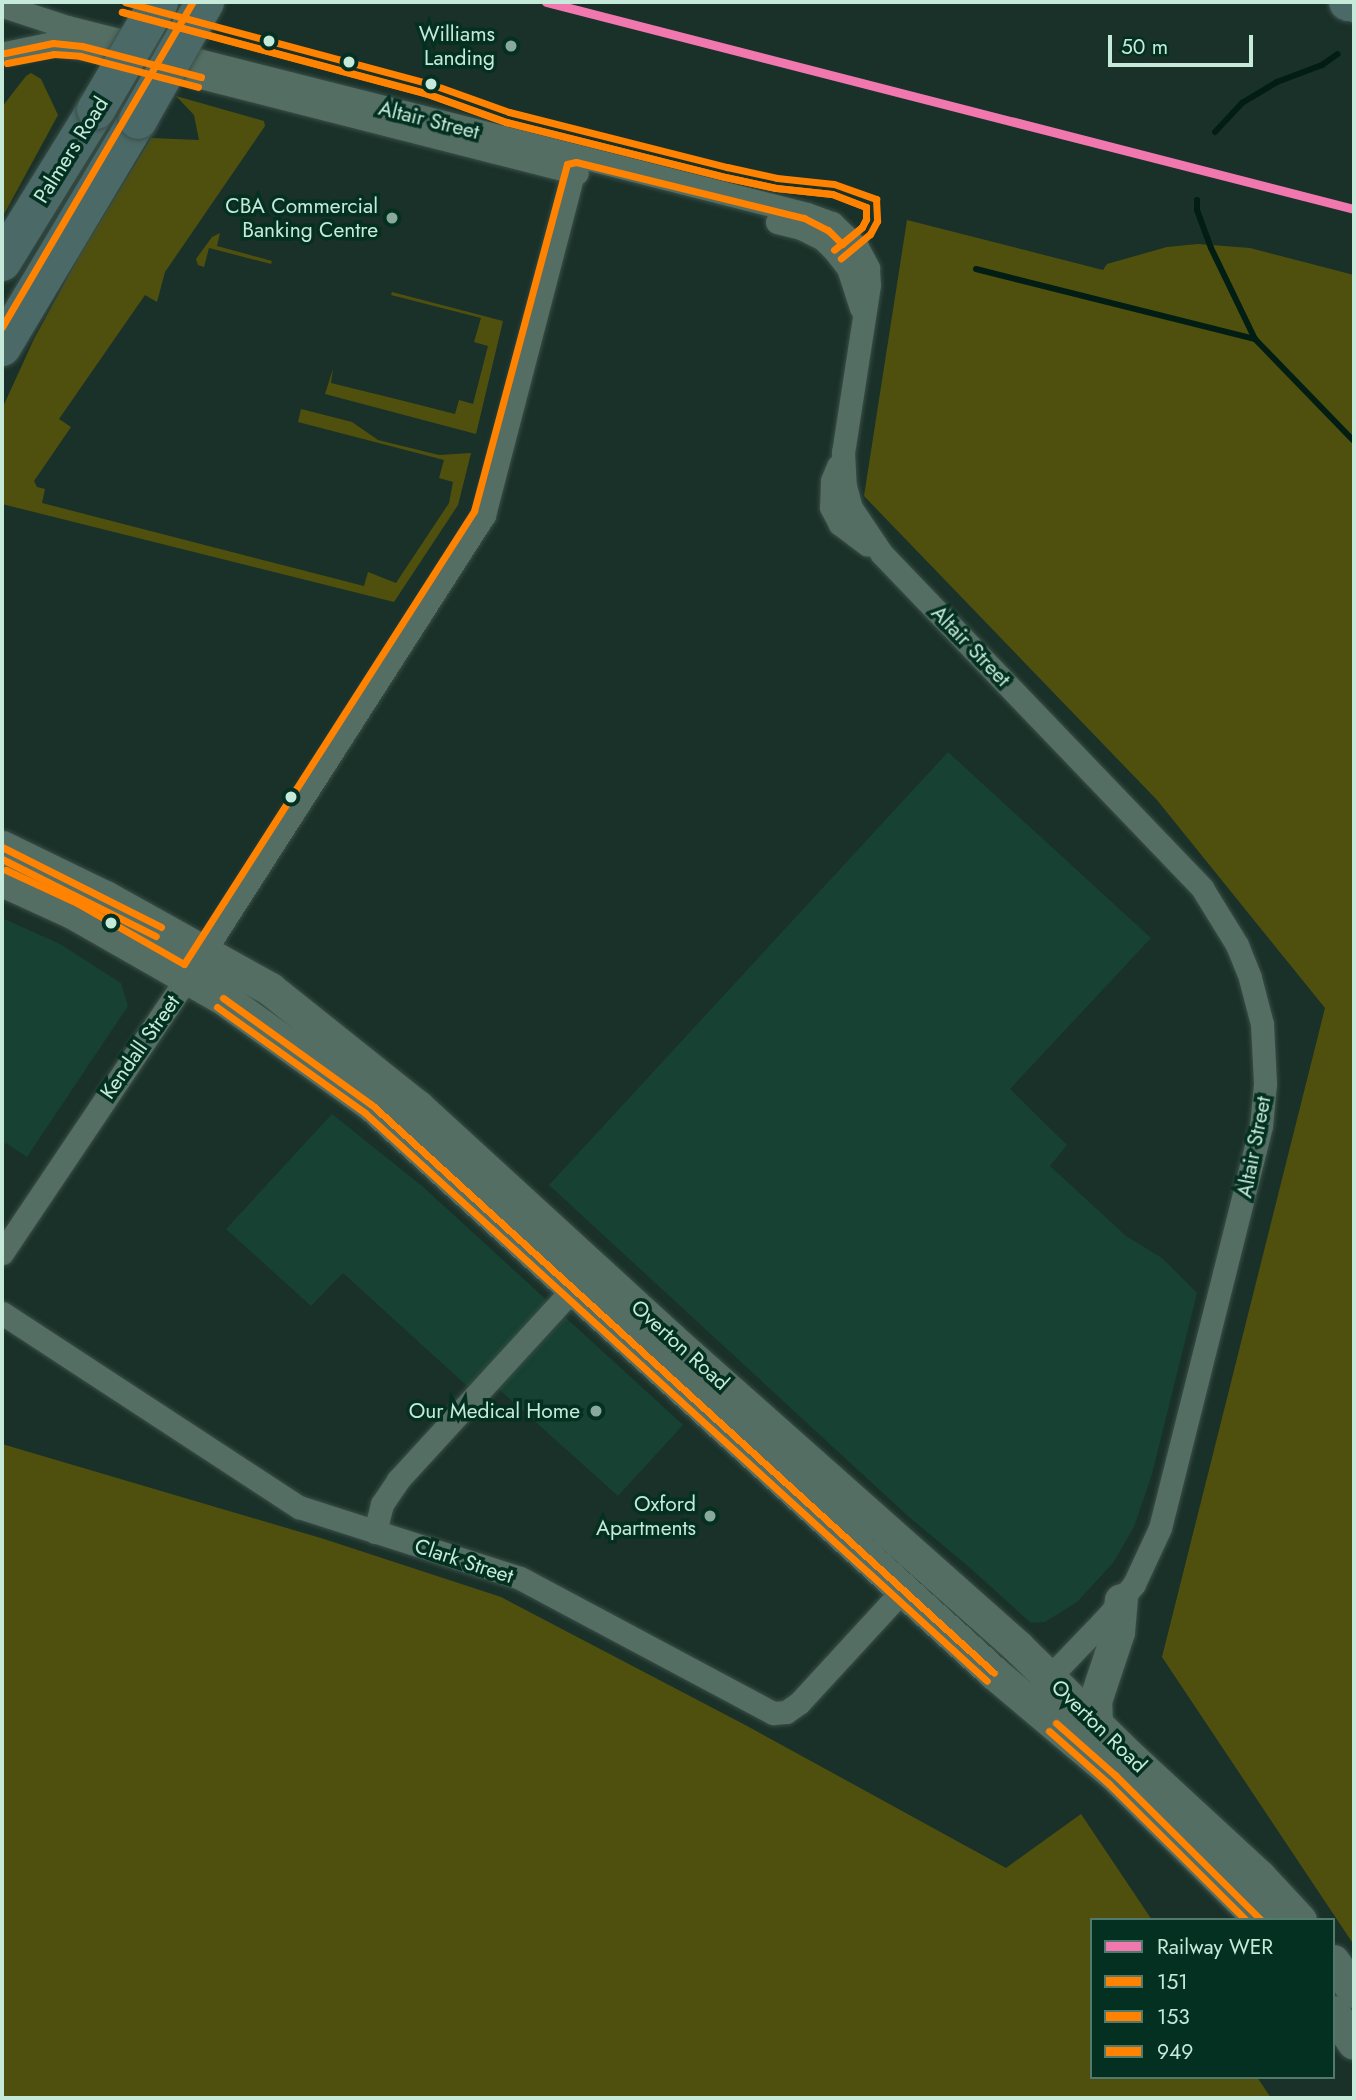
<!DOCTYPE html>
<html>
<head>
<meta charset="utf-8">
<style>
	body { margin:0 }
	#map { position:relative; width:1356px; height:2100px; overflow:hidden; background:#1a3129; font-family:Jost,sans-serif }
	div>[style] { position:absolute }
	.built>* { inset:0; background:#164133 }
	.green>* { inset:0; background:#50500e }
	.stream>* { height:6px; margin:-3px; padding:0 3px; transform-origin:3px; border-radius:3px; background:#021d13 }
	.roads { filter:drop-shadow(0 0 2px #3a4e47) drop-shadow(0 0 2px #3a4e47) }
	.street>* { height:23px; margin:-11.5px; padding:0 11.5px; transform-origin:11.5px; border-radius:11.5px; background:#546e64 }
	.secondary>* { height:33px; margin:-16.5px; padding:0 16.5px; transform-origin:16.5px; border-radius:16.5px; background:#546e64 }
	.highway>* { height:38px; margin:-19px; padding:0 19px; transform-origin:19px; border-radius:19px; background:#4a6967 }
	.bridges { filter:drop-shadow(0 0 2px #3a4e47) drop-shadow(0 0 2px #3a4e47) }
	.highway-bridge>* { height:38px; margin:-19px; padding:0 19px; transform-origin:19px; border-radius:19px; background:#4a6967 }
	.bus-1>* { height:7px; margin:-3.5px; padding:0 3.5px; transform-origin:3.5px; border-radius:3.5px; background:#ff8200 }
	.bus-2>* { height:7px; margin:-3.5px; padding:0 3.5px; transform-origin:3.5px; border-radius:3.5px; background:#ff8200 }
	.bus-3>* { height:7px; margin:-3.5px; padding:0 3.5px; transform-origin:3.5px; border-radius:3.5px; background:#ff8200 }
	.rail-1>* { height:9px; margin:-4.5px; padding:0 4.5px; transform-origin:4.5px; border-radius:4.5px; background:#f178af }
	.dots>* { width:19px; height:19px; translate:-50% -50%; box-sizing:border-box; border:4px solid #043022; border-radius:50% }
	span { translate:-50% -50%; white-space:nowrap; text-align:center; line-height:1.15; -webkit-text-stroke:7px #043022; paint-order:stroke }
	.poi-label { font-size:21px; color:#c5eada }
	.right { translate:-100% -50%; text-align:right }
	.street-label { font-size:21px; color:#c5eada }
	.frame { position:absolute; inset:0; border:4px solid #c5eada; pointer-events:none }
	.legend { position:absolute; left:1090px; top:1918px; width:245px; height:161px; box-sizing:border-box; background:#043022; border:2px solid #517a6c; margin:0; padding:9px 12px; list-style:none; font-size:21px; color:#c5eada }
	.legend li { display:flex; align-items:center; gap:14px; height:35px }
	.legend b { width:35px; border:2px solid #517a6c }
	.scale { position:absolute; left:1108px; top:35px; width:145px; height:32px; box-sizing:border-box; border:4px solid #c5eada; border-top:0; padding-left:9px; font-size:21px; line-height:24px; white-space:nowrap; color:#c5eada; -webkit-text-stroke:5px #043022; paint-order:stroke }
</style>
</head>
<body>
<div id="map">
	<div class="built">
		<div style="clip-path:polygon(948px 752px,1151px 938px,1010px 1089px,1067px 1145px,1050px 1166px,1126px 1236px,1162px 1258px,1197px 1293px,1152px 1474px,1134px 1527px,1113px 1563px,1077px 1602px,1045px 1622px,1031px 1623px,968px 1566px,909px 1517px,549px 1185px)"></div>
		<div style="clip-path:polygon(2px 918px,60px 944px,121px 983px,128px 1006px,27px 1157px,6px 1143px,2px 1149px)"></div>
		<div style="clip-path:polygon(332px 1114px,422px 1186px,683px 1425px,618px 1496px,490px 1381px,477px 1395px,343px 1273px,311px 1306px,226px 1229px)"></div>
	</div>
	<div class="green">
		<div style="clip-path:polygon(31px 73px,41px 79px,58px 115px,2px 218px,2px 107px,26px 76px)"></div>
		<div style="clip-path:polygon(176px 96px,264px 121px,265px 126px,165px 272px,157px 302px,145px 295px,59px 419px,71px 427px,34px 481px,37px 487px,45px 489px,42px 503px,364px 586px,368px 572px,396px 583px,449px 503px,453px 482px,439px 478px,444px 460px,298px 422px,301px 409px,352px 422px,378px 440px,439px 455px,471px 453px,458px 505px,394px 602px,2px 504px,2px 409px,34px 339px,79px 256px,151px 138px,199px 140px,194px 115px)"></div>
		<div style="clip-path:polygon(907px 220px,1103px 270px,1107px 264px,1167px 247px,1198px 244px,1250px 248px,1354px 275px,1354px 1945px,1162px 1657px,1325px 1008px,1157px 800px,864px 496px)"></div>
		<div style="clip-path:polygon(220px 233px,217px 246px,272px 261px,271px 264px,209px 248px,204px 267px,198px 265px,196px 259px,212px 237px)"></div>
		<div style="clip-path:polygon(392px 292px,503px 321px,476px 434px,325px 394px,333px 369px,331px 383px,404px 401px,455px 414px,459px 400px,473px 404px,488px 346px,474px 342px,481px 318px,391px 295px)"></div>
		<div style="clip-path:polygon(2px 1444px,324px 1539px,501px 1597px,749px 1727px,1006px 1868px,1081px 1814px,1152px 1920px,1092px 1920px,1092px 2077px,1257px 2077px,1271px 2098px,2px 2098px)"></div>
	</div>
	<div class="stream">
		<div style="left:1215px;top:132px;width:40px;rotate:-47deg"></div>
		<div style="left:1242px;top:103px;width:41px;rotate:-31deg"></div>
		<div style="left:1277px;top:82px;width:48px;rotate:-20.7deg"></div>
		<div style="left:1322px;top:65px;width:19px;rotate:-35deg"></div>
		<div style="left:1197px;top:200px;width:10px;rotate:90deg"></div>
		<div style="left:1197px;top:210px;width:40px;rotate:69.8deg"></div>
		<div style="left:1211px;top:248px;width:101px;rotate:64.2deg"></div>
		<div style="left:1255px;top:339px;width:142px;rotate:45.9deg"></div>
		<div style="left:976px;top:269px;width:288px;rotate:14.1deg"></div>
	</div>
	<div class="roads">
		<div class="street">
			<div style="left:3px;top:6px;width:67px;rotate:18.2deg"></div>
			<div style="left:67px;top:27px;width:763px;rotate:14.18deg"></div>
			<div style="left:807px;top:214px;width:27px;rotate:20deg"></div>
			<div style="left:832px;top:223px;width:35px;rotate:44deg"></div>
			<div style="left:857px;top:247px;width:24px;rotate:62deg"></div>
			<div style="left:868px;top:268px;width:17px;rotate:87deg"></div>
			<div style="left:869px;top:285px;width:169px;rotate:98.8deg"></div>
			<div style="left:843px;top:452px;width:34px;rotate:87deg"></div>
			<div style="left:845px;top:486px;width:23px;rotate:75deg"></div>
			<div style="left:851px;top:508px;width:55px;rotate:56deg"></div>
			<div style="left:882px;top:554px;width:463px;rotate:46.2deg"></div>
			<div style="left:1202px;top:888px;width:67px;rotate:58.4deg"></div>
			<div style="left:1237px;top:945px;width:35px;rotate:68deg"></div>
			<div style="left:1250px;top:978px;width:48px;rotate:75.4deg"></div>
			<div style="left:1262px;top:1024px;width:60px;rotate:87.1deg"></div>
			<div style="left:1265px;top:1084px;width:42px;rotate:95.4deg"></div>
			<div style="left:1261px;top:1126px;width:414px;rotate:104.1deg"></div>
			<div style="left:1160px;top:1528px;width:62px;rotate:114.9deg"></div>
			<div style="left:1134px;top:1584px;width:40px;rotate:129deg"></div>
			<div style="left:1109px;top:1615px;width:98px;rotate:133.8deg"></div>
			<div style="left:5px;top:53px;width:49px;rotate:-11.8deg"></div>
			<div style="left:53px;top:43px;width:47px;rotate:8.7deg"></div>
			<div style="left:193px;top:75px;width:396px;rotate:14.3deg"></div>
			<div style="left:777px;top:222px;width:25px;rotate:14deg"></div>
			<div style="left:801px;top:228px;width:25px;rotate:27deg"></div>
			<div style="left:823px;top:239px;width:16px;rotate:45deg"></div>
			<div style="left:834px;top:250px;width:23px;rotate:52deg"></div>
			<div style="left:848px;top:268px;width:42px;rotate:72deg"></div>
			<div style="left:838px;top:466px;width:16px;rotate:112deg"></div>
			<div style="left:832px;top:481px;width:26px;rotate:92deg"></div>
			<div style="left:831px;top:507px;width:19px;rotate:62deg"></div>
			<div style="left:840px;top:524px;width:34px;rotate:37deg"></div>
			<div style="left:2px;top:1253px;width:331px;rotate:-56.1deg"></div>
			<div style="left:187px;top:978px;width:550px;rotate:-57.32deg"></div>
			<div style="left:484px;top:515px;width:370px;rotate:-75.4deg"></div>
			<div style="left:2px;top:1313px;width:355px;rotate:33.2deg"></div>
			<div style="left:299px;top:1507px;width:232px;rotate:17.8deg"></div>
			<div style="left:520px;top:1578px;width:287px;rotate:28.1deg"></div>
			<div style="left:773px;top:1713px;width:13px;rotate:-4deg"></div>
			<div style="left:786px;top:1712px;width:16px;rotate:-35deg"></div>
			<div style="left:799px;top:1703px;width:155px;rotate:-47.4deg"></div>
			<div style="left:375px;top:1532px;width:29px;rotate:-76deg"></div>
			<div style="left:382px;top:1504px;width:29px;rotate:-56deg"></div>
			<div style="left:398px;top:1480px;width:260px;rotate:-47.5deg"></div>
		</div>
		<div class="secondary">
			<div style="left:2px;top:847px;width:114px;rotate:25.9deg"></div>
			<div style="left:105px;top:897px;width:189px;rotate:29.1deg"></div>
			<div style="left:270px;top:989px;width:189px;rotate:38.6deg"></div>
			<div style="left:418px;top:1107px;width:342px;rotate:42.5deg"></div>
			<div style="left:670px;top:1338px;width:465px;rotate:41.6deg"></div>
			<div style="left:1018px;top:1647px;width:158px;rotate:44.5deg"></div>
			<div style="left:1131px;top:1758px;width:174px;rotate:42.7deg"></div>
			<div style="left:1259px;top:1876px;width:60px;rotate:47deg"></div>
			<div style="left:2px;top:880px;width:77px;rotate:24.6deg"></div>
			<div style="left:72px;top:912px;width:174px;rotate:29.7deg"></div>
			<div style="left:223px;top:998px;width:183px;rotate:35.7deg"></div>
			<div style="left:372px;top:1105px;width:842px;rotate:42.4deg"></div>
			<div style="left:994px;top:1673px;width:158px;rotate:40.1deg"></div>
			<div style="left:1115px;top:1775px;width:206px;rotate:44.8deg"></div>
			<div style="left:1096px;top:1724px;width:23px;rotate:-92deg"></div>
			<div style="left:1095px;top:1701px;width:73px;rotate:-71.6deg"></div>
			<div style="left:1118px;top:1632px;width:32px;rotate:-85deg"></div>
			<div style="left:1333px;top:1961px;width:37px;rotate:55deg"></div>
			<div style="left:1333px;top:2012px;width:37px;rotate:56deg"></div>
		</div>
		<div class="highway">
			<div style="left:1348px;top:2px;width:6px;rotate:9deg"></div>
			<div style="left:2px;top:262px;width:179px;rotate:-58.3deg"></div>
			<div style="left:2px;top:347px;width:265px;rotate:-59.1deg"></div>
		</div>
	</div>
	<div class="bridges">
		<div class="highway-bridge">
			<div style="left:96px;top:110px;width:125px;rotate:-59.7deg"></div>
			<div style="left:138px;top:120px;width:136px;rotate:-60.4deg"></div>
		</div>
	</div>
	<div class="bus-1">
		<div style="left:125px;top:2px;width:314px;rotate:15deg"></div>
		<div style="left:428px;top:83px;width:86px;rotate:19.7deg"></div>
		<div style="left:509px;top:112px;width:225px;rotate:14.2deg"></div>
		<div style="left:727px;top:167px;width:51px;rotate:12.4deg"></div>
		<div style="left:777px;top:178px;width:57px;rotate:6deg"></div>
		<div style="left:834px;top:184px;width:45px;rotate:19.7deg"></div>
		<div style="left:876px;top:199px;width:22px;rotate:87deg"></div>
		<div style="left:877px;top:221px;width:15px;rotate:118deg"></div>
		<div style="left:870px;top:234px;width:38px;rotate:140deg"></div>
		<div style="left:5px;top:53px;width:49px;rotate:-11.8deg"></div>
		<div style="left:53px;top:43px;width:29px;rotate:6deg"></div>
		<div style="left:82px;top:46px;width:123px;rotate:14.6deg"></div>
		<div style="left:2px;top:847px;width:178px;rotate:26.7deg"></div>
		<div style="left:223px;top:998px;width:183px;rotate:35.7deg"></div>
		<div style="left:372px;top:1105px;width:842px;rotate:42.4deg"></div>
		<div style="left:1056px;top:1723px;width:79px;rotate:41.4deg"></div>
		<div style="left:1115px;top:1775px;width:206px;rotate:44.8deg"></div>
	</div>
	<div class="bus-2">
		<div style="left:122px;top:12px;width:314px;rotate:15deg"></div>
		<div style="left:425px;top:93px;width:86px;rotate:19.7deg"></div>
		<div style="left:506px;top:122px;width:226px;rotate:14.1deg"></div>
		<div style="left:725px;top:177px;width:52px;rotate:12.2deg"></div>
		<div style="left:776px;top:188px;width:56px;rotate:6.1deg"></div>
		<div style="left:832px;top:194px;width:36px;rotate:21deg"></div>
		<div style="left:866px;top:207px;width:12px;rotate:90deg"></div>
		<div style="left:866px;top:219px;width:9px;rotate:117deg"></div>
		<div style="left:862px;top:227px;width:36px;rotate:141deg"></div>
		<div style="left:7px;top:63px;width:48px;rotate:-10.8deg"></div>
		<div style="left:54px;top:54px;width:26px;rotate:4deg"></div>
		<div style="left:80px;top:56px;width:122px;rotate:14.7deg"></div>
		<div style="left:2px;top:859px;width:172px;rotate:26.6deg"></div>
		<div style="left:217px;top:1007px;width:182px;rotate:35.6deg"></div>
		<div style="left:365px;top:1113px;width:842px;rotate:42.4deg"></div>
		<div style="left:1049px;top:1731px;width:79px;rotate:41.4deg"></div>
		<div style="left:1108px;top:1783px;width:194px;rotate:44.8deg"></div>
	</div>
	<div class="bus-3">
		<div style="left:2px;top:327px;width:377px;rotate:-59.6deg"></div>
		<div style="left:6px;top:870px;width:78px;rotate:24.9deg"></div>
		<div style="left:77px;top:903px;width:123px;rotate:29.7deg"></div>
		<div style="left:184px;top:964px;width:538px;rotate:-57.37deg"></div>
		<div style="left:474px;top:511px;width:359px;rotate:-75deg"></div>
		<div style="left:567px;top:164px;width:9px;rotate:-13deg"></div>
		<div style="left:576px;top:162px;width:235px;rotate:13.8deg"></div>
		<div style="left:804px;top:218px;width:27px;rotate:27deg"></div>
		<div style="left:828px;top:230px;width:20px;rotate:45deg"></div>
		<div style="left:842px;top:244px;width:26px;rotate:-40deg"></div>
		<div style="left:862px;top:227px;width:9px;rotate:-63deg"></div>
		<div style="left:866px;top:219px;width:12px;rotate:-90deg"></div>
		<div style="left:866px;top:207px;width:36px;rotate:-159deg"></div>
		<div style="left:832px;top:194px;width:56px;rotate:-173.9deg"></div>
		<div style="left:776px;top:188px;width:52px;rotate:-167.8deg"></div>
		<div style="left:725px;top:177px;width:226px;rotate:-165.9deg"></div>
		<div style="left:506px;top:122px;width:86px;rotate:-160.3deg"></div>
		<div style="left:425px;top:93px;width:314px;rotate:-165deg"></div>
	</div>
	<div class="rail-1">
		<div style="left:546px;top:2px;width:834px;rotate:14.37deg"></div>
	</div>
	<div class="dots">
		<div style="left:269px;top:41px;background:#c5eada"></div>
		<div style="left:511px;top:46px;background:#89a99c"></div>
		<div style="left:349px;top:62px;background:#c5eada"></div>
		<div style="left:431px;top:84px;background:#c5eada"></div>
		<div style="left:392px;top:218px;background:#89a99c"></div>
		<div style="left:291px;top:797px;background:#c5eada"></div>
		<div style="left:111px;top:923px;background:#c5eada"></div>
		<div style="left:596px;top:1411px;background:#89a99c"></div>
		<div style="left:710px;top:1516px;background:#89a99c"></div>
	</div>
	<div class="poi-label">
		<span class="right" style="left:495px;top:46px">Williams<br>Landing</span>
		<span class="right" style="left:378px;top:218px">CBA Commercial<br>Banking Centre</span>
		<span class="right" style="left:580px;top:1411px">Our Medical Home</span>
		<span class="right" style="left:696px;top:1516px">Oxford<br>Apartments</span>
	</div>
	<div class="street-label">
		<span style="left:429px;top:120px;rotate:14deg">Altair Street</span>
		<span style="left:71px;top:150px;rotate:-58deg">Palmers Road</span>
		<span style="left:971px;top:646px;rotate:46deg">Altair Street</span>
		<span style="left:140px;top:1047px;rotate:-55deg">Kendall Street</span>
		<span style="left:1254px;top:1147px;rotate:-79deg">Altair Street</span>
		<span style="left:680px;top:1345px;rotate:42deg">Overton Road</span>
		<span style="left:464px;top:1561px;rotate:18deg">Clark Street</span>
		<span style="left:1099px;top:1726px;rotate:44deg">Overton Road</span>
	</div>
	<div class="frame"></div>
	<ul class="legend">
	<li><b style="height:9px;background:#f178af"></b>Railway WER</li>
	<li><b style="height:9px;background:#ff8200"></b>151</li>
	<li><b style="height:9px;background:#ff8200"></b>153</li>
	<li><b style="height:9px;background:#ff8200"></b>949</li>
	</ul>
	<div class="scale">50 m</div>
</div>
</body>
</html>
